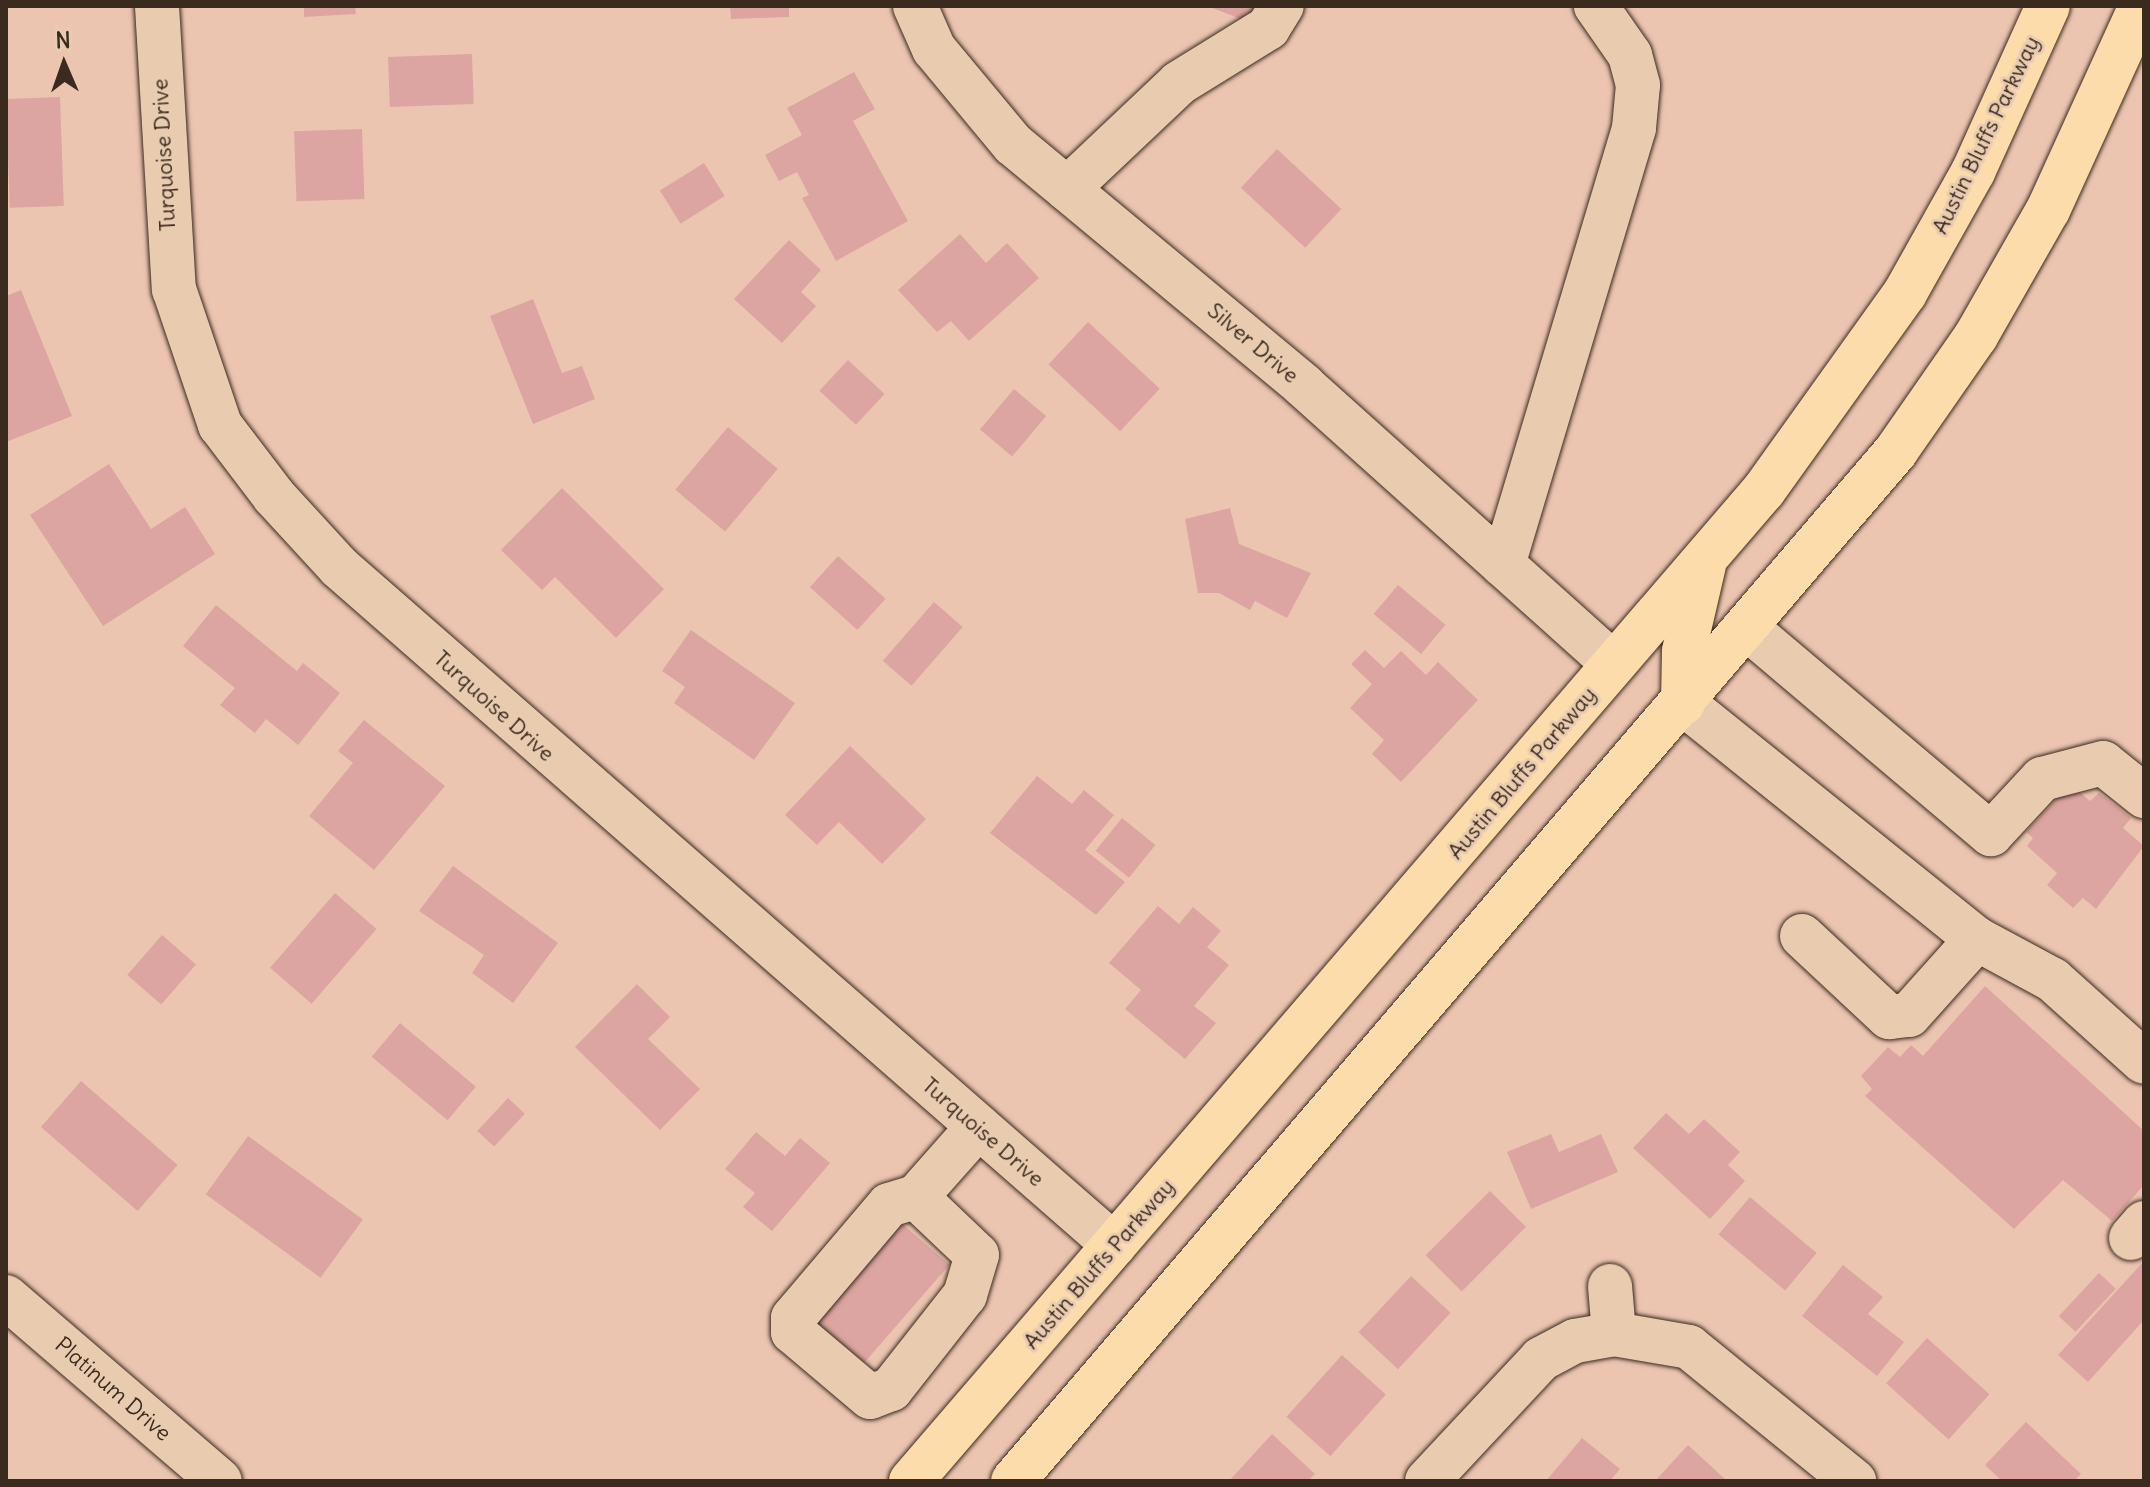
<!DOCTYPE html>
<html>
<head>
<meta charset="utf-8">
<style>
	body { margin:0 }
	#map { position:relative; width:2150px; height:1487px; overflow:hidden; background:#ecc5b1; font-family:Delius,sans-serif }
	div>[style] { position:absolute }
	.building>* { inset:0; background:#dca5a1; transform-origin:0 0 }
	.roads { filter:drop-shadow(0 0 2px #3b2a1e) drop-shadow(0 0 2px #3b2a1e) }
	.minor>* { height:44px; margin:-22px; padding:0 22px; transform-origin:22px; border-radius:22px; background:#e9ccb0 }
	.major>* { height:44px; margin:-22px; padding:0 22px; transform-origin:22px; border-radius:22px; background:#fddcac }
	span { translate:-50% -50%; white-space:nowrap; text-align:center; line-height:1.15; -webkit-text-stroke:6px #e9ccb0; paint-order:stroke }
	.street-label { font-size:22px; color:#3b2a1e }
	.frame { position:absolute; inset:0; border:8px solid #3b2a1e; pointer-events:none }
	.north { position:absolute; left:24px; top:24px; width:80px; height:80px; -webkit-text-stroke:6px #e9ccb0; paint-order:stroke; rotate:358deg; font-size:22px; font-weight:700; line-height:32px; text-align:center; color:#3b2a1e }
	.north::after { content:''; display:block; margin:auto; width:28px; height:36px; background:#3b2a1e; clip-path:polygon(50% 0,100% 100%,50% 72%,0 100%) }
</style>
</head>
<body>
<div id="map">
	<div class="building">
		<div style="clip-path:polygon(304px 6px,355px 6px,356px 14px,304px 17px)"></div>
		<div style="clip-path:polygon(730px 6px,789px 6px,789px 17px,731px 19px)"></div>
		<div style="clip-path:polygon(1207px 6px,1255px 6px,1249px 22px)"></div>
		<div style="left:472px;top:54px;width:50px;height:84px;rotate:88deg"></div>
		<div style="clip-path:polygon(854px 72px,875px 109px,853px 121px,908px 221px,836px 261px,802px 198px,809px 195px,797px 172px,779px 181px,765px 155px,802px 135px,787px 108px)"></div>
		<div style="left:60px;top:97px;width:109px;height:54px;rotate:88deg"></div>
		<div style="left:362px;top:129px;width:70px;height:68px;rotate:88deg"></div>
		<div style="left:1277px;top:149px;width:88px;height:53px;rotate:43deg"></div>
		<div style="left:704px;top:163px;width:39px;height:52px;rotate:58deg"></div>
		<div style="clip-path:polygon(960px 234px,986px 263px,1007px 243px,1039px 278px,969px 341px,951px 321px,937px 332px,898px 290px)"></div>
		<div style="clip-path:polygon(789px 240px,821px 270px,801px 292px,816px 306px,782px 343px,734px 299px)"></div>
		<div style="clip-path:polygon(21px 290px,72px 416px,6px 442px,6px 296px)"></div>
		<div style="clip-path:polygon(533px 299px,562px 373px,582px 366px,595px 399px,533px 424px,490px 316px)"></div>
		<div style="left:1088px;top:322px;width:98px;height:58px;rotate:43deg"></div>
		<div style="left:848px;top:360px;width:50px;height:42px;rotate:43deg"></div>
		<div style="left:1014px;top:389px;width:42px;height:53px;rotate:40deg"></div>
		<div style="left:728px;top:427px;width:65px;height:82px;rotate:40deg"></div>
		<div style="clip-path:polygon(109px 464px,151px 529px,185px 507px,215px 554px,103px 626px,30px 515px)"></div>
		<div style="clip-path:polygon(562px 488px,664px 589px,616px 638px,555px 577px,542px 590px,501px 550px)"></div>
		<div style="clip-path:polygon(1230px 508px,1239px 544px,1311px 573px,1287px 618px,1255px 601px,1250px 610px,1219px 593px,1198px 593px,1185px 519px)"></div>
		<div style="left:838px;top:556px;width:64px;height:42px;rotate:42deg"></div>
		<div style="left:1398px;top:585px;width:62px;height:38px;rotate:40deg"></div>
		<div style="left:934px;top:602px;width:38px;height:78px;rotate:41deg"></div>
		<div style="clip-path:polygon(216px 605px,297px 671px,303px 663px,340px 693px,298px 745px,266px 719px,255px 733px,220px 705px,235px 688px,183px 646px)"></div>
		<div style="clip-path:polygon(691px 630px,795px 703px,754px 760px,674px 703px,685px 687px,662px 671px)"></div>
		<div style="clip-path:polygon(1365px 650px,1384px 668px,1401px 651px,1426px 675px,1438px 662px,1478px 700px,1401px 782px,1372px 754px,1384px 740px,1350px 708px,1372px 684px,1351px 664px)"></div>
		<div style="clip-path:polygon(364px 720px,445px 786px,374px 870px,309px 816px,353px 763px,338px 751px)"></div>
		<div style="clip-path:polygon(850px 746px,926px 819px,882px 864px,839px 822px,817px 845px,785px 815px)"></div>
		<div style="clip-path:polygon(1037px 776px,1072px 804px,1084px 790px,1114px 815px,1085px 850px,1125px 882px,1096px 915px,990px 833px)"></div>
		<div style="clip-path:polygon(2070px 784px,2090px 801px,2099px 793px,2131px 818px,2123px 828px,2144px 846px,2096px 909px,2083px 898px,2073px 908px,2047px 885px,2057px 873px,2027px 846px,2033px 838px,2026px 832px)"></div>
		<div style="left:1122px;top:818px;width:43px;height:42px;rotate:39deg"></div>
		<div style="clip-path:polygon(453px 866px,558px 943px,513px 1003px,472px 973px,484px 955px,419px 911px)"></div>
		<div style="left:335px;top:893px;width:55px;height:99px;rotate:41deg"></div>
		<div style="clip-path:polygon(1158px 906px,1179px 924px,1193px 907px,1221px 931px,1207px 947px,1229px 965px,1194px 1006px,1216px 1023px,1185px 1059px,1125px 1009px,1141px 990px,1109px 963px)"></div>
		<div style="left:162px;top:935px;width:45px;height:53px;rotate:41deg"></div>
		<div style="clip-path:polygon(637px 984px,670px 1017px,648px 1039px,700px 1089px,660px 1130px,575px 1047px)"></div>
		<div style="clip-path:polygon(1985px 986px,2144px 1131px,2144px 1185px,2112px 1221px,2063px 1180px,2014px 1229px,1865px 1096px,1872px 1089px,1861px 1076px,1888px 1047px,1900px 1057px,1911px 1045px,1923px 1056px)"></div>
		<div style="left:400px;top:1023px;width:99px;height:44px;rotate:40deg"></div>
		<div style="left:81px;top:1081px;width:128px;height:61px;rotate:41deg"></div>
		<div style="left:508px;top:1098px;width:23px;height:45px;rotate:43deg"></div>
		<div style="clip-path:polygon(1666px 1113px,1689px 1134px,1704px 1119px,1740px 1152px,1728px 1165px,1745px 1181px,1710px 1219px,1633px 1148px)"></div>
		<div style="clip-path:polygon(756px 1132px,785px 1156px,800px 1138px,830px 1163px,772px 1231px,743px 1207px,755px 1193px,725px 1169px)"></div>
		<div style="clip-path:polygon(1551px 1134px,1559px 1152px,1601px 1134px,1618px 1172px,1531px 1209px,1507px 1152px)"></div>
		<div style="left:248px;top:1136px;width:142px;height:72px;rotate:36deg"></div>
		<div style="left:1490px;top:1191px;width:51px;height:91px;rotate:45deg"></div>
		<div style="left:1750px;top:1197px;width:87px;height:49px;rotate:40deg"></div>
		<div style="left:892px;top:1215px;width:76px;height:140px;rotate:41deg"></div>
		<div style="clip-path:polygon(2144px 1261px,2144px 1320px,2088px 1382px,2058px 1355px)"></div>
		<div style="clip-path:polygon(1843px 1265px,1883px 1297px,1868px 1314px,1904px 1342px,1877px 1376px,1802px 1316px)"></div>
		<div style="left:2099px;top:1273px;width:23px;height:59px;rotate:43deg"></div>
		<div style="left:1411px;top:1276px;width:54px;height:77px;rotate:43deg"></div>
		<div style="left:1927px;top:1338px;width:84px;height:61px;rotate:42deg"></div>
		<div style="left:1342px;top:1355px;width:59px;height:83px;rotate:42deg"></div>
		<div style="clip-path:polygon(2026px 1422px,2081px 1474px,2074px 1481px,2002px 1481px,1985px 1465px)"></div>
		<div style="clip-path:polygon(1272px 1434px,1315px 1474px,1308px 1481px,1229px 1481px)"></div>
		<div style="clip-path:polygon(1582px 1438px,1620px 1469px,1610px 1481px,1546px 1481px)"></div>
		<div style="clip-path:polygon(1688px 1445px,1727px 1481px,1655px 1481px)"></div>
	</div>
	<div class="roads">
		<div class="minor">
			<div style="left:157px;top:6px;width:284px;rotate:86.6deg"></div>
			<div style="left:174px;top:289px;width:144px;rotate:71.3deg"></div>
			<div style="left:220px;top:425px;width:89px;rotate:52.7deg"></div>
			<div style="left:274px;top:496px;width:96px;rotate:47.5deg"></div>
			<div style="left:339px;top:567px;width:1030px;rotate:41.18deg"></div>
			<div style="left:915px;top:6px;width:47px;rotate:66.2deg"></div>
			<div style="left:934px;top:49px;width:124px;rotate:50.3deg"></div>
			<div style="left:1013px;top:144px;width:378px;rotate:39.7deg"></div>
			<div style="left:1304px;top:386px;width:416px;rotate:41.9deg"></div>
			<div style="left:1067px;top:189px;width:154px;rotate:-43.4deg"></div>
			<div style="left:1179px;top:83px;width:105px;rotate:-31.7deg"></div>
			<div style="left:1268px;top:28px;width:26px;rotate:-58deg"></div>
			<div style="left:1503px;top:565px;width:456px;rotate:-73.3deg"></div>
			<div style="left:1634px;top:128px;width:43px;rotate:-84.7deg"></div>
			<div style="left:1638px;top:85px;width:31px;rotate:-105deg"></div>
			<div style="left:1630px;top:55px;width:60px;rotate:-124.8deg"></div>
			<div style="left:1748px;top:629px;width:318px;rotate:40.2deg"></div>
			<div style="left:1991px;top:834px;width:75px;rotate:-47.2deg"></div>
			<div style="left:2042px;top:779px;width:63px;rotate:-14.7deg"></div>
			<div style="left:2103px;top:763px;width:53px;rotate:38.8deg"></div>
			<div style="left:1683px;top:703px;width:377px;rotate:38.8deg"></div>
			<div style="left:1977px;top:939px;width:86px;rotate:28.3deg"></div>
			<div style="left:2053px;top:980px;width:122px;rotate:42deg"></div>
			<div style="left:1802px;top:936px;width:119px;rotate:43deg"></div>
			<div style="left:1889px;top:1017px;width:20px;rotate:-6deg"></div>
			<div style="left:1909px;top:1015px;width:102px;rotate:-48.2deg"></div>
			<div style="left:916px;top:1197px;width:84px;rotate:43.6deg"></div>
			<div style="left:977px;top:1255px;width:42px;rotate:106.7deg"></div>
			<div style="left:965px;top:1295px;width:120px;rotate:128.2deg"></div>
			<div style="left:891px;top:1389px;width:22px;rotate:159deg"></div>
			<div style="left:870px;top:1397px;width:101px;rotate:-139.8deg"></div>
			<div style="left:793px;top:1332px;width:14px;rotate:-90deg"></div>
			<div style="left:793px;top:1318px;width:148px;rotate:-49.7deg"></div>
			<div style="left:889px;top:1205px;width:28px;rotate:-17deg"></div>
			<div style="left:916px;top:1197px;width:94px;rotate:-48.5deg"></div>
			<div style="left:2131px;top:1238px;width:20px;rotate:-49deg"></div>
			<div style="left:1610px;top:1286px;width:48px;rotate:85.2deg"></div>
			<div style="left:6px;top:1297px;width:282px;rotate:40.7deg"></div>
			<div style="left:1427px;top:1481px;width:167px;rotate:-46.9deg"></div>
			<div style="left:1541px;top:1359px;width:38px;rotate:-28deg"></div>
			<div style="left:1575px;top:1341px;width:40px;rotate:-10deg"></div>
			<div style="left:1614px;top:1334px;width:76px;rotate:9.8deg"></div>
			<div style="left:1689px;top:1347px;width:213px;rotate:39.1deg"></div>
		</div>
		<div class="major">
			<div style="left:1683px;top:703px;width:52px;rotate:-88.9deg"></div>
			<div style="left:1684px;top:651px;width:88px;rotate:-76.9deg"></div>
			<div style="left:911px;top:1481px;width:1308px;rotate:-49.28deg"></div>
			<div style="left:1764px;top:490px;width:242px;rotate:-54.4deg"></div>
			<div style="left:1905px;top:293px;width:139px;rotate:-60.7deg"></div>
			<div style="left:1973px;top:172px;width:182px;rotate:-65.7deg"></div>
			<div style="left:1013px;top:1481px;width:1357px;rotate:-49.39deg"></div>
			<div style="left:1896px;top:451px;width:140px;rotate:-55.2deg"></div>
			<div style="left:1976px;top:336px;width:145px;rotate:-60.3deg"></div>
			<div style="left:2048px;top:210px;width:224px;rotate:-65.5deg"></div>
		</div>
	</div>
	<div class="street-label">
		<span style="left:1986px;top:135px;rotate:-64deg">Austin Bluffs Parkway</span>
		<span style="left:164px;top:155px;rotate:-93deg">Turquoise Drive</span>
		<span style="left:1253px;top:343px;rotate:40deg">Silver Drive</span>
		<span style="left:494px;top:706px;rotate:42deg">Turquoise Drive</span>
		<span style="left:1522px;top:773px;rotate:-50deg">Austin Bluffs Parkway</span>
		<span style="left:983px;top:1132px;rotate:41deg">Turquoise Drive</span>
		<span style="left:1099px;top:1264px;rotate:-49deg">Austin Bluffs Parkway</span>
		<span style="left:113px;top:1389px;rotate:41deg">Platinum Drive</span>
	</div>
	<div class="frame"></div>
	<div class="north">N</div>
</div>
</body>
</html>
